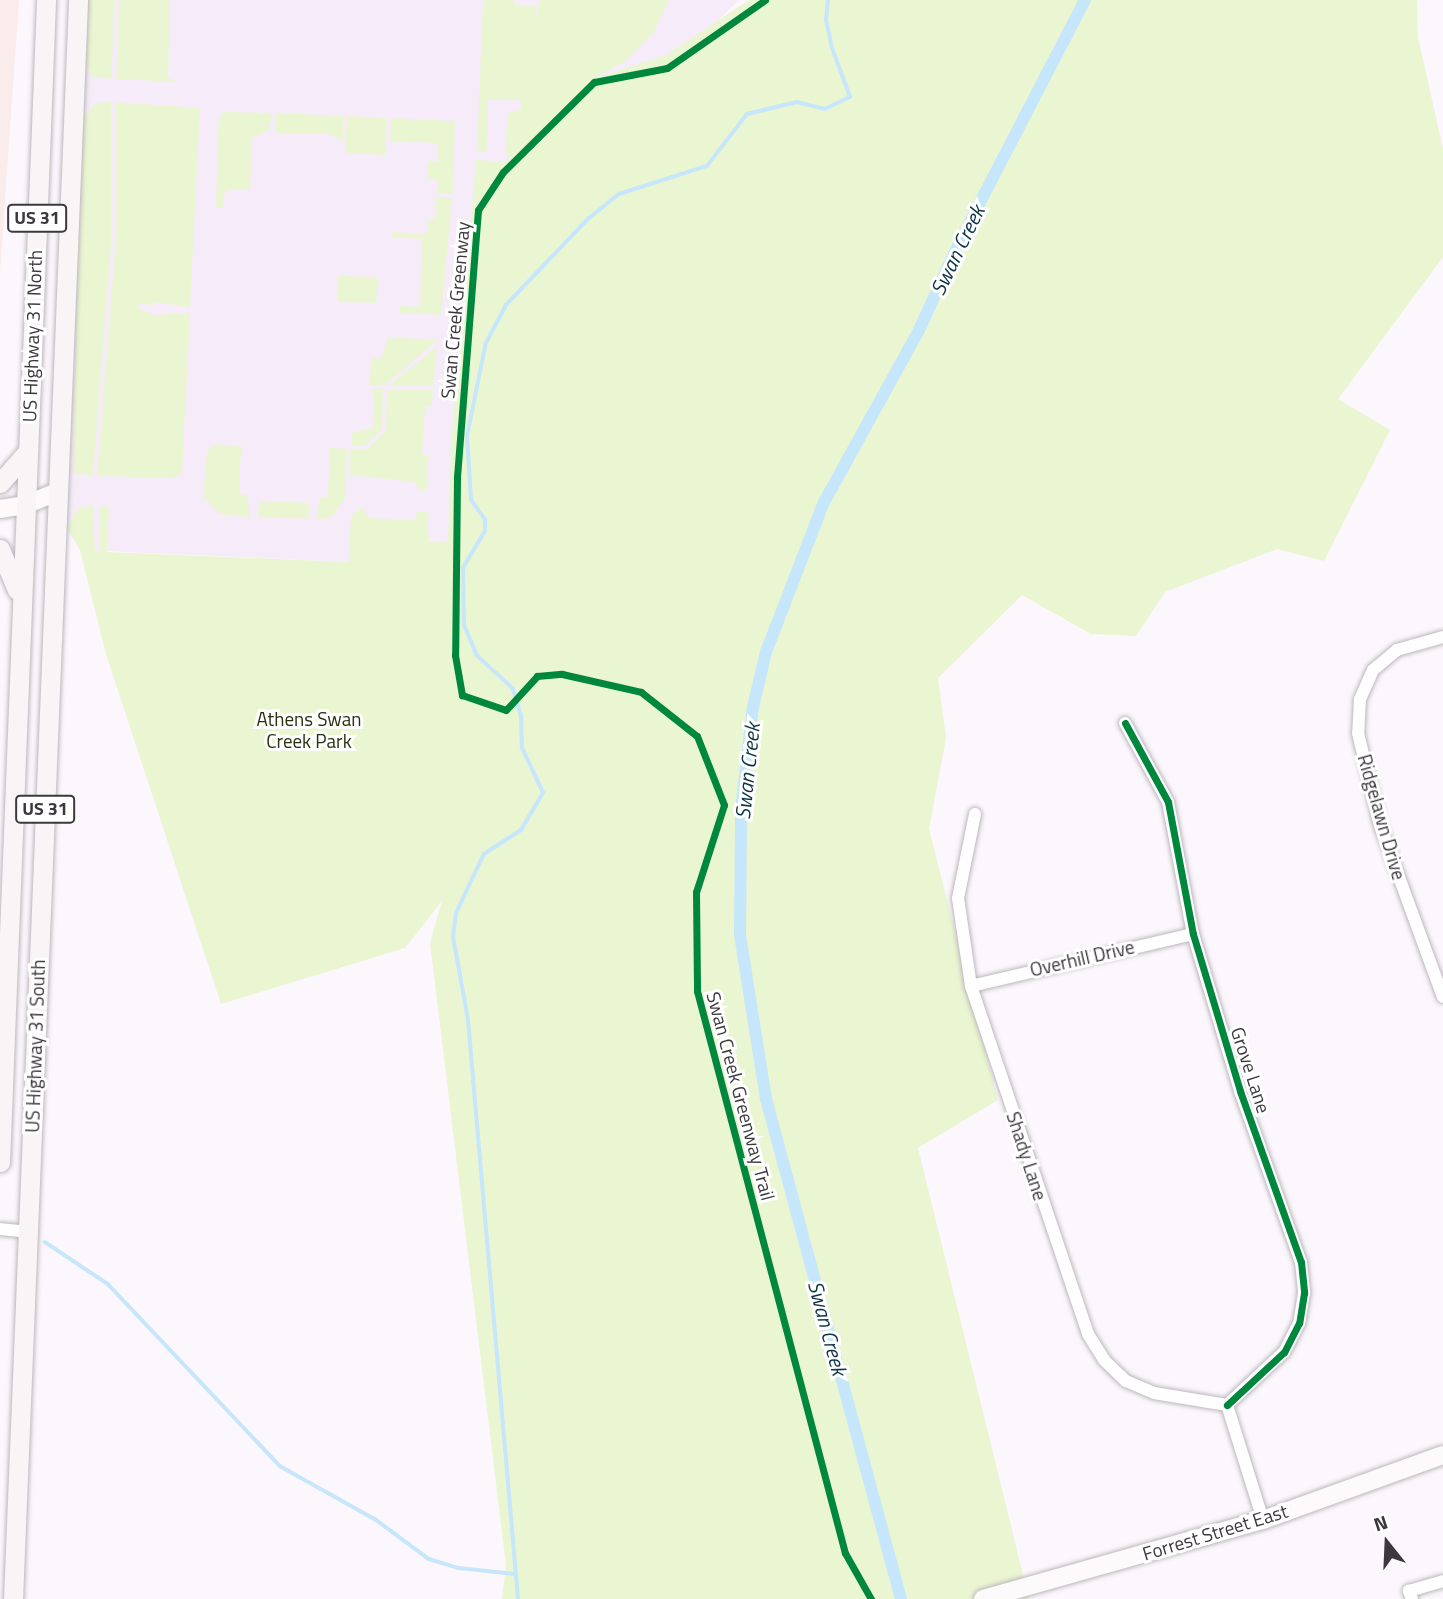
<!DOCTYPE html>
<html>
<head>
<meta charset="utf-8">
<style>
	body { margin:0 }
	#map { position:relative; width:1443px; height:1599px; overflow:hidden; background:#fcf7fc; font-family:"Titillium Web",sans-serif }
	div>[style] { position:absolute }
	.commercial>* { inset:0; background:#f9ecea }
	.built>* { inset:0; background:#f6ecf9 }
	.green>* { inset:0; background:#eaf5d1; transform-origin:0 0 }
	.stream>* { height:3.5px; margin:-1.75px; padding:0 1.75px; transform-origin:1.75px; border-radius:1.75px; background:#c6e6fc }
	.canal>* { height:12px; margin:-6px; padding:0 6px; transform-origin:6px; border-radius:6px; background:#c6e6fc }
	.roads { filter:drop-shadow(0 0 2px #bcb8bd) drop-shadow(0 0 2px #bcb8bd) }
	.street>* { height:12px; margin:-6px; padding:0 6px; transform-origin:6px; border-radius:6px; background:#fffeff }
	.secondary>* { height:18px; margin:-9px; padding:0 9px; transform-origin:9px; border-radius:9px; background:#fcfafa }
	.primary>* { height:19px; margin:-9.5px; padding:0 9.5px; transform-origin:9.5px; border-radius:9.5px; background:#f9f5f7 }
	.cycleway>* { height:7px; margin:-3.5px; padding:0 3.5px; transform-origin:3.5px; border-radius:3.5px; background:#00873e }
	span { translate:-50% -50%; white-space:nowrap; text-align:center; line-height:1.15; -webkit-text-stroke:6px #fff; paint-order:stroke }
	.shield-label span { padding:2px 5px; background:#fff; border:2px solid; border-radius:5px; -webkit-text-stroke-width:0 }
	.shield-label { font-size:18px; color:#3c383d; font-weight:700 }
	.street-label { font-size:19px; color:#3c383d }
	.park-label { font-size:19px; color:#273110 }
	.water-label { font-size:21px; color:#0e3347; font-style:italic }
	.north { position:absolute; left:1352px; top:1508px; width:70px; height:70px; -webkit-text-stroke:5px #fff; paint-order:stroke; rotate:342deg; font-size:19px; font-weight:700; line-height:28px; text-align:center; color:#3c383d }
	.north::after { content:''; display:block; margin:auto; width:24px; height:32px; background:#3c383d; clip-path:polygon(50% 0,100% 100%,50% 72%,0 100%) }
</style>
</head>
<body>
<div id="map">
	<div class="commercial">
		<div style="clip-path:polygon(0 0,19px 0,0 272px)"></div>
	</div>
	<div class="built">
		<div style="clip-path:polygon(87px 0,739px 0,667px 71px,465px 542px,356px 538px,349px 562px,80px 550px,67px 528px)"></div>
	</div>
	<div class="green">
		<div style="clip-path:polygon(84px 0,115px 0,111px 79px,93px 77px,81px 59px)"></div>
		<div style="clip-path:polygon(119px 0,170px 0,168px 77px,177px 82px,116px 79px)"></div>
		<div style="clip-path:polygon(483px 0,514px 0,515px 6px,536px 6px,536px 21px,539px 0,669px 0,653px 33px,627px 60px,596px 78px,666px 55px,749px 0,1417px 0,1418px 37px,1443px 149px,1443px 257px,1338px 399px,1390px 430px,1324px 561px,1277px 549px,1165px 592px,1136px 636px,1091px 634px,1022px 595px,938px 678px,946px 738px,929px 829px,998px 1100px,918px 1148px,1029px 1599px,502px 1599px,506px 1565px,430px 943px,442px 901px,405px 948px,221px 1004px,106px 654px,80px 550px,67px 528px,77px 509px,93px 505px,95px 551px,100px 551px,99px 510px,104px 505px,109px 507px,107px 552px,349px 562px,351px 516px,362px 507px,369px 518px,415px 520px,417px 511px,427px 511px,429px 541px,448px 541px,451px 445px,476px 160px,507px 162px,511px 157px,506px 156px,507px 114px,522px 109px,520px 100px,488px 100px,487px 152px,477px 152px)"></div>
		<div style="clip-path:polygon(111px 102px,111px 245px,93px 475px,73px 474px,78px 114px,88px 114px,95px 103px)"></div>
		<div style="clip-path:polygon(115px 102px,200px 108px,190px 308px,156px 302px,149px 306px,142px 302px,137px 308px,154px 315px,190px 313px,182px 473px,175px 478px,97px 476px,116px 237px)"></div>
		<div style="clip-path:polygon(224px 112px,272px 113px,269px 130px,252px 138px,250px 190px,230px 189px,224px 194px,223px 208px,216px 207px,219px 117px)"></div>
		<div style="clip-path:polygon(276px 113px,343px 116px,343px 141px,327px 133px,275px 133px)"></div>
		<div style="left:347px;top:116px;width:40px;height:37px;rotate:3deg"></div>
		<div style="clip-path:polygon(391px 118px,455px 121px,453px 194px,437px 193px,437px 179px,427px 179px,427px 162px,438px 162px,438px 143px,390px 141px)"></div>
		<div style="clip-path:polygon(436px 197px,452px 197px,441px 315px,399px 313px,400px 306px,420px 307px,422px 239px,392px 237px,392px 232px,427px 234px,428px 220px,435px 220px)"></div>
		<div style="left:338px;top:276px;width:39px;height:26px;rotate:1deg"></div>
		<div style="clip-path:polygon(388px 337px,437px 340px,384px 386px,370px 385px,371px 357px,382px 357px)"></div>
		<div style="clip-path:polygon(437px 347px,433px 386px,389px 385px)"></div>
		<div style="clip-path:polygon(370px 389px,383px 389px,382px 429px,365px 446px,352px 445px,352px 433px,373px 427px,374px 394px)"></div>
		<div style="clip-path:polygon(387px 390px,433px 390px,432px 406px,425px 407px,422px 453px,432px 457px,428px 457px,427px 488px,420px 492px,415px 482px,350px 475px,350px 449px,366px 450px,386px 431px)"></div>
		<div style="clip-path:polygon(215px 444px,241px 446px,239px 494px,247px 495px,250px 517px,220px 514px,203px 497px,207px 452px)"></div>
		<div style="clip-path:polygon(330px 448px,347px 449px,345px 498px,331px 518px,316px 519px,320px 498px,328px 498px)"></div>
		<div style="left:259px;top:501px;width:50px;height:16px;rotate:2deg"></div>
	</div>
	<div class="stream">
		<div style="left:45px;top:1242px;width:76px;rotate:33.7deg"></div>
		<div style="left:108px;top:1284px;width:250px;rotate:46.6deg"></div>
		<div style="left:280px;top:1466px;width:109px;rotate:29.2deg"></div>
		<div style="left:375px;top:1519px;width:67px;rotate:36.5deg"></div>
		<div style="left:429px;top:1559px;width:31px;rotate:17deg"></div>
		<div style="left:459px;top:1568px;width:55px;rotate:6.2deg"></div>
		<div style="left:518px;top:1599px;width:581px;rotate:-94.94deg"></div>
		<div style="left:468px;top:1020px;width:84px;rotate:-100.2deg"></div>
		<div style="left:453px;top:937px;width:24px;rotate:-83deg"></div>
		<div style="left:456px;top:913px;width:65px;rotate:-64.6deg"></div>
		<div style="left:484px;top:854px;width:44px;rotate:-33deg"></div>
		<div style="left:521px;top:830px;width:43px;rotate:-59.3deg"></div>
		<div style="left:543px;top:793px;width:50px;rotate:-115deg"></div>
		<div style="left:522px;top:748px;width:32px;rotate:-92deg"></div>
		<div style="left:521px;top:716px;width:28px;rotate:-107deg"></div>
		<div style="left:513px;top:689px;width:49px;rotate:-137.5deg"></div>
		<div style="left:477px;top:656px;width:34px;rotate:-113deg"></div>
		<div style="left:464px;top:625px;width:57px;rotate:-91deg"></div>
		<div style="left:463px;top:568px;width:43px;rotate:-59.3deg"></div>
		<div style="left:485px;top:531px;width:11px;rotate:-90deg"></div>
		<div style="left:485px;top:520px;width:24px;rotate:-125deg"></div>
		<div style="left:471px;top:500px;width:64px;rotate:-93.6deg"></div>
		<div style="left:467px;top:436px;width:95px;rotate:-78.5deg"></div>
		<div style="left:486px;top:343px;width:43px;rotate:-62.2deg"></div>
		<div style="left:506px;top:305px;width:119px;rotate:-46.4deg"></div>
		<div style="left:588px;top:219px;width:40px;rotate:-39deg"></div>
		<div style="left:619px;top:194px;width:92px;rotate:-17.7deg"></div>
		<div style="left:707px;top:166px;width:66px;rotate:-52.4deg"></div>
		<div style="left:747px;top:114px;width:51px;rotate:-13.5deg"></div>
		<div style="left:797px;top:102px;width:29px;rotate:14deg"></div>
		<div style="left:825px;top:109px;width:28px;rotate:-26deg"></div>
		<div style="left:850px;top:97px;width:52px;rotate:-110.2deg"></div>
		<div style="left:832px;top:48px;width:30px;rotate:-102deg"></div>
		<div style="left:826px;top:19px;width:19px;rotate:-84deg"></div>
	</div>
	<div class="canal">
		<div style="left:901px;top:1599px;width:518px;rotate:-105.11deg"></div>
		<div style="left:766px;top:1099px;width:166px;rotate:-99deg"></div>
		<div style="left:740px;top:935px;width:125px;rotate:-89.5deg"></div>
		<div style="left:741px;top:810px;width:104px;rotate:-83.4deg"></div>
		<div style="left:753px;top:707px;width:57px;rotate:-76.7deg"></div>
		<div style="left:766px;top:652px;width:159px;rotate:-68.9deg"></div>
		<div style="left:823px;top:504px;width:199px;rotate:-61.1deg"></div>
		<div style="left:919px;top:330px;width:96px;rotate:-65.3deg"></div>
		<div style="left:959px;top:243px;width:274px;rotate:-62.6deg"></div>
	</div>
	<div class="roads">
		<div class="street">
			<div style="left:1443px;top:637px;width:48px;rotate:164.2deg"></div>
			<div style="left:1397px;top:650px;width:31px;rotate:140deg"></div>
			<div style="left:1373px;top:670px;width:32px;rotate:114deg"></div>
			<div style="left:1360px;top:699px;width:34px;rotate:93deg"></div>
			<div style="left:1358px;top:733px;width:95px;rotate:76.6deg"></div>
			<div style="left:1380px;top:825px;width:183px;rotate:69.9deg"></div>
			<div style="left:1125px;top:723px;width:90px;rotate:61.4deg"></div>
			<div style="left:1168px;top:802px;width:134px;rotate:79.3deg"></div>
			<div style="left:1193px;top:934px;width:164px;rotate:73.3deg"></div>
			<div style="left:1240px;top:1091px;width:182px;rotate:70.4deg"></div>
			<div style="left:1301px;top:1262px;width:31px;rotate:84deg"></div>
			<div style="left:1304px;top:1293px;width:30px;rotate:99deg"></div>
			<div style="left:1299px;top:1323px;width:33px;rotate:117deg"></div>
			<div style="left:1284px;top:1352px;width:78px;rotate:137.1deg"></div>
			<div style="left:975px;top:814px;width:86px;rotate:101.4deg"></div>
			<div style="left:958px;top:898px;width:89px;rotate:81.6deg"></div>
			<div style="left:971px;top:986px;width:367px;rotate:71.4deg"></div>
			<div style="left:1088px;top:1334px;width:31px;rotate:58deg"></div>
			<div style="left:1104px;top:1360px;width:30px;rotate:44deg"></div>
			<div style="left:1126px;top:1381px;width:30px;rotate:23deg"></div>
			<div style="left:1154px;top:1393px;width:74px;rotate:9.3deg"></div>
			<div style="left:971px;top:986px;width:228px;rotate:-13.2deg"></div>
			<div style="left:0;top:1229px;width:28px;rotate:6deg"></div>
			<div style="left:1227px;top:1405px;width:121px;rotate:72.6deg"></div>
			<div style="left:1412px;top:1599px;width:9px;rotate:-111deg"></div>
			<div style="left:1409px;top:1591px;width:35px;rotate:-16deg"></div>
		</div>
		<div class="secondary">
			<div style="left:0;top:509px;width:25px;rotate:-9deg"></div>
			<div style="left:25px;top:505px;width:35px;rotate:-22deg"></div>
			<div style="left:983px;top:1599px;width:291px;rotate:-15.8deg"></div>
			<div style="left:1263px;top:1520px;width:191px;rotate:-19.9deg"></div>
		</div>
		<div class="primary">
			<div style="left:0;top:483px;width:43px;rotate:-48.8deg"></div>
			<div style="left:0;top:549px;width:44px;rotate:67.5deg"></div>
			<div style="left:0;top:1162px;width:1163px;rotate:-87.73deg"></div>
			<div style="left:13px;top:1599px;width:1600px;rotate:-87.67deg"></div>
		</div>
	</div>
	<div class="cycleway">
		<div style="left:765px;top:0;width:119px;rotate:145.2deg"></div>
		<div style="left:667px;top:68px;width:74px;rotate:169.1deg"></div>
		<div style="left:594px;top:82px;width:128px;rotate:135.3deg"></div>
		<div style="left:503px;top:172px;width:45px;rotate:123.3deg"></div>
		<div style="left:478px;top:210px;width:269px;rotate:94.5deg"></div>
		<div style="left:457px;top:478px;width:177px;rotate:90.6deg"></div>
		<div style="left:455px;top:655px;width:41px;rotate:80.1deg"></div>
		<div style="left:462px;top:695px;width:46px;rotate:18.8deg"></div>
		<div style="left:506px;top:710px;width:46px;rotate:-47.6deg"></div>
		<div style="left:537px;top:676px;width:25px;rotate:-5deg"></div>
		<div style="left:562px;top:674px;width:81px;rotate:12.8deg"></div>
		<div style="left:641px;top:692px;width:71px;rotate:38.2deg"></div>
		<div style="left:697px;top:736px;width:74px;rotate:68.6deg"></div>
		<div style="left:724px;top:805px;width:91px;rotate:107.8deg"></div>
		<div style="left:696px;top:892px;width:99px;rotate:89.4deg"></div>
		<div style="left:697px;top:991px;width:581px;rotate:75.25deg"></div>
		<div style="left:845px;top:1553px;width:53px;rotate:60.5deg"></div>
		<div style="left:1125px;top:723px;width:90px;rotate:61.4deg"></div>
		<div style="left:1168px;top:802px;width:134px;rotate:79.3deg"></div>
		<div style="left:1193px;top:934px;width:164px;rotate:73.3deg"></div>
		<div style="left:1240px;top:1091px;width:182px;rotate:70.4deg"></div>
		<div style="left:1301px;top:1262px;width:31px;rotate:84deg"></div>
		<div style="left:1304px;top:1293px;width:30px;rotate:99deg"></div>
		<div style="left:1299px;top:1323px;width:33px;rotate:117deg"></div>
		<div style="left:1284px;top:1352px;width:78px;rotate:137.1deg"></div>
	</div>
	<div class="shield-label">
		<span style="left:37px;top:218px">US 31</span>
		<span style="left:45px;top:809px">US 31</span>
	</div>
	<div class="street-label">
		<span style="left:455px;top:310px;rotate:-85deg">Swan Creek Greenway</span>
		<span style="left:32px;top:336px;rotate:-88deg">US Highway 31 North</span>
		<span style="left:1382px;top:817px;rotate:74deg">Ridgelawn Drive</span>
		<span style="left:1082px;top:958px;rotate:-13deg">Overhill Drive</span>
		<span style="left:35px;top:1046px;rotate:-88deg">US Highway 31 South</span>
		<span style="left:1251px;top:1070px;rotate:72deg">Grove Lane</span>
		<span style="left:741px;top:1096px;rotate:75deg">Swan Creek Greenway Trail</span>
		<span style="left:1027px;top:1156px;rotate:72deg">Shady Lane</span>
		<span style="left:1215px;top:1532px;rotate:-17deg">Forrest Street East</span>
	</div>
	<div class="park-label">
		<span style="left:309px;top:730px">Athens Swan<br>Creek Park</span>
	</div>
	<div class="water-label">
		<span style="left:957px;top:250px;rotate:-64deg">Swan Creek</span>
		<span style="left:747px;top:771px;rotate:-84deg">Swan Creek</span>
		<span style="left:828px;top:1328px;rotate:75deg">Swan Creek</span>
	</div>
	<div class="north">N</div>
</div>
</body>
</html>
